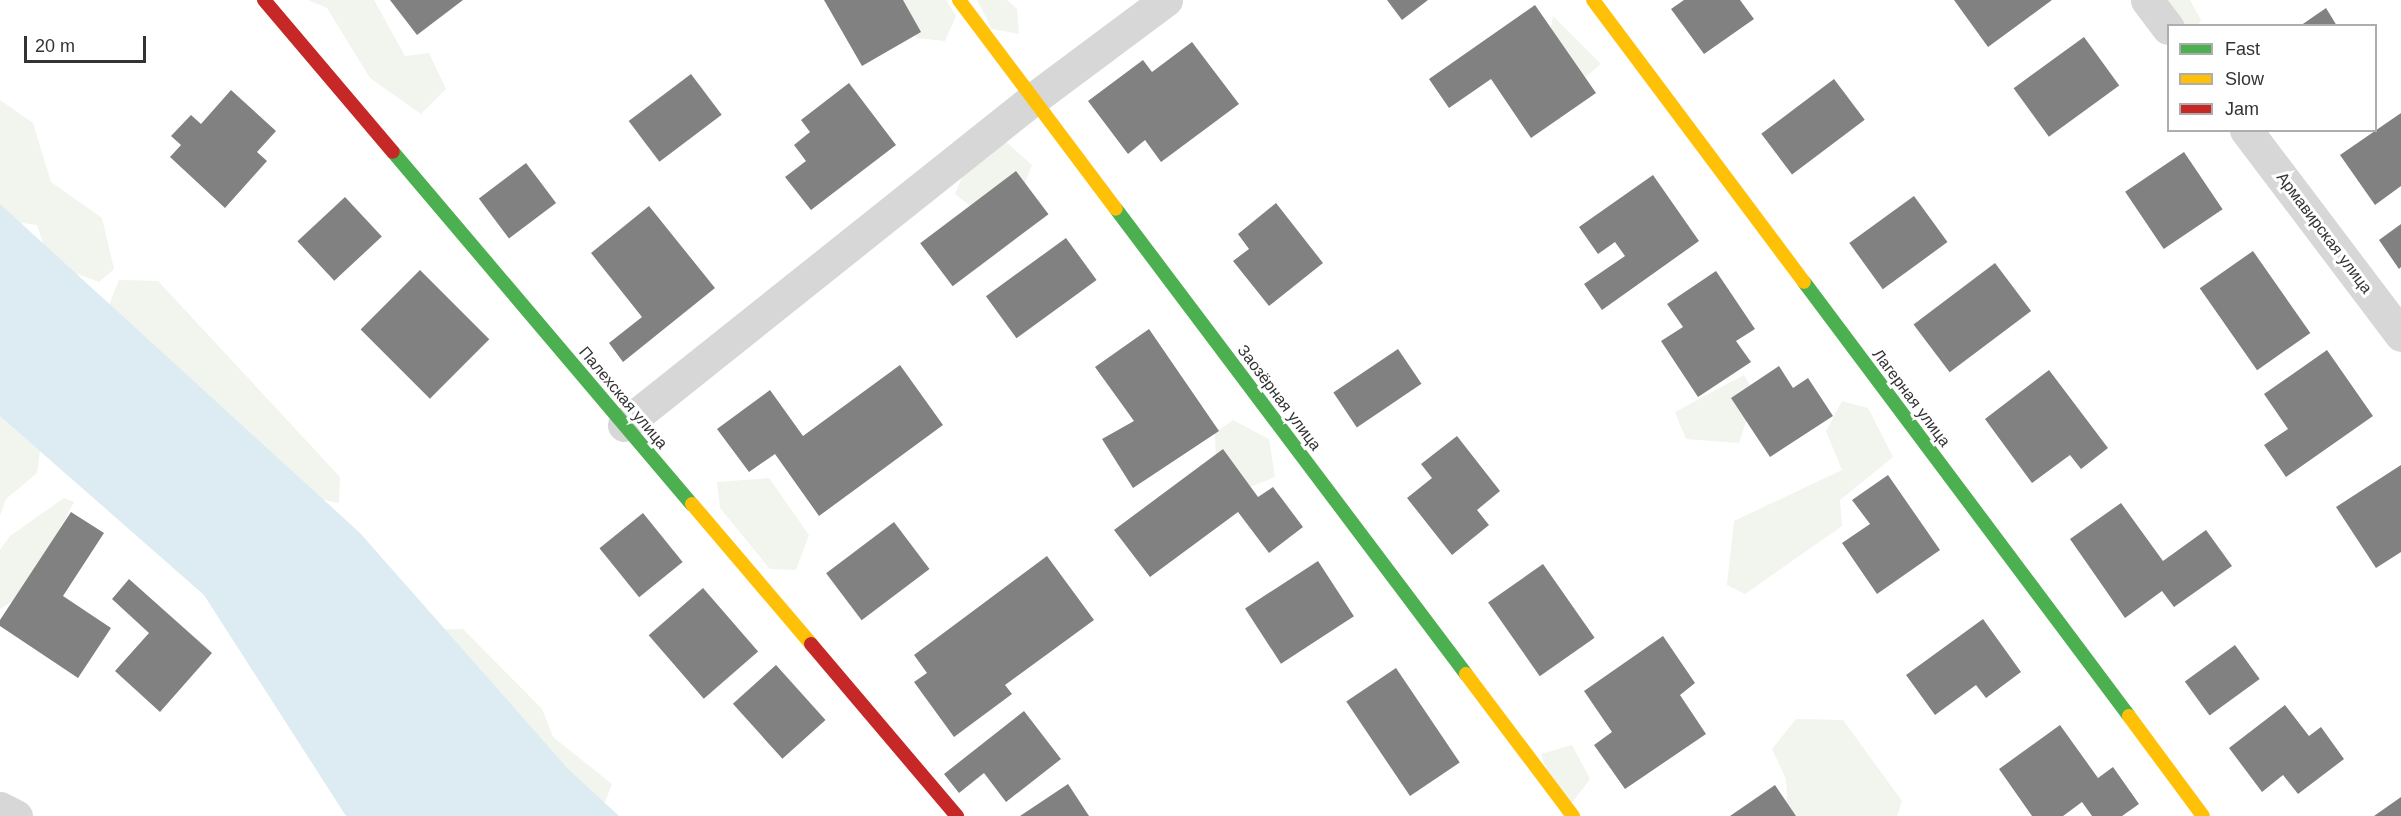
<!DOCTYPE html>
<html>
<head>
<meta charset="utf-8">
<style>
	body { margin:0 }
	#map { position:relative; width:2401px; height:816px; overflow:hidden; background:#fff; font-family:Helvetica,sans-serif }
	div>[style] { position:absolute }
	.green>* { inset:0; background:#f1f5ed }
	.water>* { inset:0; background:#ddebf3 }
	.building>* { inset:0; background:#818181; transform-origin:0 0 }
	.street>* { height:33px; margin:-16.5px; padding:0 16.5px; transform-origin:16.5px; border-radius:16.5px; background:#d7d7d7 }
	.fast>* { height:14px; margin:-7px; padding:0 7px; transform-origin:7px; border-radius:7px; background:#4caf50 }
	.slow>* { height:14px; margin:-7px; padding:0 7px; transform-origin:7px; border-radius:7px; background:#ffc107 }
	.jam>* { height:14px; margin:-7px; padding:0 7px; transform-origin:7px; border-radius:7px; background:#c62828 }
	span { translate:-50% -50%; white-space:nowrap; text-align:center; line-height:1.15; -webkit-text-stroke:6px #fff; paint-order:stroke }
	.street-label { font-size:16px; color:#333 }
	.legend { position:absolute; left:2167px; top:24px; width:210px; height:108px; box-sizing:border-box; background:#fff; border:2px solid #adadad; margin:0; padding:8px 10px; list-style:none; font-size:18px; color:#333 }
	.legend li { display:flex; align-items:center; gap:12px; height:30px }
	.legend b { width:30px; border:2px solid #adadad }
	.scale { position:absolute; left:24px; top:36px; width:122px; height:27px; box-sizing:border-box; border:3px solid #333; border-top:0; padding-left:8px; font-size:18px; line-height:21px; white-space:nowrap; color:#333; -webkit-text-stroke:4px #fff; paint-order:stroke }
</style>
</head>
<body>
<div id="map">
	<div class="green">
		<div style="clip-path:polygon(308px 0,374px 0,405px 56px,429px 53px,446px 89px,421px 114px,370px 78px,327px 8px)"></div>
		<div style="clip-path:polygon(891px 0,946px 0,956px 16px,945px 41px,917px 38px)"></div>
		<div style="clip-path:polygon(977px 0,1007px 0,1017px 9px,1019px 34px,992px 29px)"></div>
		<div style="clip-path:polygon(2151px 0,2190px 0,2201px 20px,2198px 25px,2168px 26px)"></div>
		<div style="clip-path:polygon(1553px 16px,1601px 64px,1572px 88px,1544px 66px)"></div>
		<div style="clip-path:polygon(0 100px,33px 123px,51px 182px,102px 218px,114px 269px,99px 282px,50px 264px,37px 225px,0 220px)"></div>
		<div style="clip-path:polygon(1004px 140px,1032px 165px,1021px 193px,974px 209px,955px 194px,972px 153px)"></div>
		<div style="clip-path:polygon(119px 280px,158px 281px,340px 477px,339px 503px,303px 496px,104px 318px)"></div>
		<div style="clip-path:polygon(1744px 375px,1755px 393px,1739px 443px,1686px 439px,1675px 412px)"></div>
		<div style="clip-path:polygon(1842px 401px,1868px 408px,1893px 457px,1840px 500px,1842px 526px,1745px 594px,1727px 585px,1734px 521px,1842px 470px,1826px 431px)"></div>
		<div style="clip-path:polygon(0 404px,42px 437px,37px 473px,6px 499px,0 516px)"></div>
		<div style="clip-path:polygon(1233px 420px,1269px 439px,1275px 477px,1244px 489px,1216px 469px,1215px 433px)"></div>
		<div style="clip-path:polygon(769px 478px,809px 535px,796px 570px,770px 569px,720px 508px,717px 482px)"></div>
		<div style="clip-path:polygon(64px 498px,74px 502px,28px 591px,0 609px,0 550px,10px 536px)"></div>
		<div style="clip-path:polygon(463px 629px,542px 709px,553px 737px,612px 784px,601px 812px,421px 630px)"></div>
		<div style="clip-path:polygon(1796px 719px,1843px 720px,1902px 801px,1897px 816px,1788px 816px,1786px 779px,1772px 749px)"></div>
		<div style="clip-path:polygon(1572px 745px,1590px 779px,1562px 816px,1541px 754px)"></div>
	</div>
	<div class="water">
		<div style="clip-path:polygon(0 204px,360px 533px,569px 770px,619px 816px,346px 816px,204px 595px,0 416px)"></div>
	</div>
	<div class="building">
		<div style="clip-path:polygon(390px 0,463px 0,417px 35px)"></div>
		<div style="clip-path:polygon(824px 0,903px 0,921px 32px,862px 66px)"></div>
		<div style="clip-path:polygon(1387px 0,1428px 0,1402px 20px)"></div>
		<div style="clip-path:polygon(1684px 0,1740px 0,1754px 19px,1704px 54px,1671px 9px)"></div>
		<div style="clip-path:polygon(1954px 0,2052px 0,1988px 47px)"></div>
		<div style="clip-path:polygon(1535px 5px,1596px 93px,1531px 138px,1491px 79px,1449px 108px,1429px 79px)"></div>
		<div style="clip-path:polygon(2326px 8px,2337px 26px,2300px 26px)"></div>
		<div style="left:2084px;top:37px;width:60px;height:87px;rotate:54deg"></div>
		<div style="clip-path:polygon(1192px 42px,1239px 104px,1161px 162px,1145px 140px,1128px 154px,1088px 101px,1143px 60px,1152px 72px)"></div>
		<div style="left:691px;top:74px;width:51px;height:78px;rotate:53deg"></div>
		<div style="left:1834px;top:79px;width:51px;height:91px;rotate:53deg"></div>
		<div style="clip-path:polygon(849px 83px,896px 145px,811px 210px,785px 177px,806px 161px,794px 145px,810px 132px,801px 120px)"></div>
		<div style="clip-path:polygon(231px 90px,276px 131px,257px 152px,267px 161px,225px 208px,170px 157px,181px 145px,171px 136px,191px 115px,201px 124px)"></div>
		<div style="clip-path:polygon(2401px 113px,2401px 186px,2375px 205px,2340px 155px)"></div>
		<div style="left:2184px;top:152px;width:69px;height:71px;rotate:56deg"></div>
		<div style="left:526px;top:163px;width:50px;height:59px;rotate:53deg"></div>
		<div style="left:1016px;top:171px;width:54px;height:120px;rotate:53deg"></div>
		<div style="clip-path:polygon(1653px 175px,1699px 241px,1602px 310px,1584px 284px,1625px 256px,1615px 242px,1598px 254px,1579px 227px)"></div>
		<div style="left:1914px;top:196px;width:57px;height:80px;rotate:54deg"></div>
		<div style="left:345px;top:197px;width:54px;height:65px;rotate:47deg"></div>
		<div style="clip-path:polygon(1276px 203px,1323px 263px,1269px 306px,1233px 261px,1249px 249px,1238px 234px)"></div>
		<div style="clip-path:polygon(649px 206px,715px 288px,623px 362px,609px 343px,642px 317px,591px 253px)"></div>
		<div style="clip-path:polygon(2401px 224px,2401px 267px,2399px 269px,2379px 240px)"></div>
		<div style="left:1066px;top:238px;width:52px;height:99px;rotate:54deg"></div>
		<div style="left:2253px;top:251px;width:100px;height:65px;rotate:55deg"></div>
		<div style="left:1995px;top:263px;width:60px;height:102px;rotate:53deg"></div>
		<div style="left:420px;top:270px;width:98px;height:84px;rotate:45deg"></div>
		<div style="clip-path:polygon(1716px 271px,1755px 329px,1736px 341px,1751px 362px,1698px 397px,1661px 341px,1683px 327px,1667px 304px)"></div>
		<div style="clip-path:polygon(1149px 329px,1219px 431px,1133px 488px,1102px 439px,1134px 421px,1095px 367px)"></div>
		<div style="left:1398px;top:349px;width:42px;height:78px;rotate:56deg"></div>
		<div style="clip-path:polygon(2327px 350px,2373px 416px,2286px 477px,2264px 445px,2288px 429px,2264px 394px)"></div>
		<div style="clip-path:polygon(900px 365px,943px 425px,819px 516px,775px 454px,749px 472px,717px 429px,770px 390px,803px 436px)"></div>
		<div style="clip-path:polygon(1779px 366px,1793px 388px,1808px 378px,1833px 416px,1770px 457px,1731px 398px)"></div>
		<div style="clip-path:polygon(2049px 370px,2108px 448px,2081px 469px,2070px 455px,2032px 483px,1985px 419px)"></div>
		<div style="clip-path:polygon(1457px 436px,1500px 491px,1477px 510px,1489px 525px,1452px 555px,1407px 498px,1432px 478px,1421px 464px)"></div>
		<div style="clip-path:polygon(1223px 449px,1258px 497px,1273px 487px,1303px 527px,1269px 553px,1238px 512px,1150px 577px,1114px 530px)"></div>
		<div style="clip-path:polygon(2401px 465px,2401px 552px,2376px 568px,2336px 507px)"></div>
		<div style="clip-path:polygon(1888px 475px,1940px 550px,1877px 594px,1842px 543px,1870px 524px,1852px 500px)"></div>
		<div style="clip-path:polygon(2121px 503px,2163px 561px,2206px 530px,2232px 566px,2174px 607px,2162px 591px,2125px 618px,2070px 539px)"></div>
		<div style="clip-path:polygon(71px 512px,104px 533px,63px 596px,111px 628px,78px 678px,0 626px,0 620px)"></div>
		<div style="left:643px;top:513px;width:63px;height:56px;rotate:51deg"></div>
		<div style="left:894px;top:522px;width:59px;height:85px;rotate:53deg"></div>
		<div style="clip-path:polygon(1047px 556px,1094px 620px,1005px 685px,1012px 694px,954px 737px,914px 682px,927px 673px,914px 655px)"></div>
		<div style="left:1318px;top:561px;width:66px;height:87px;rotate:57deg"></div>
		<div style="left:1543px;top:564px;width:90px;height:67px;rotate:55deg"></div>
		<div style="clip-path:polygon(129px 579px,212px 653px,160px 712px,115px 671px,149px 633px,112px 599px)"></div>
		<div style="left:703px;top:588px;width:84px;height:72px;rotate:49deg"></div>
		<div style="clip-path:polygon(1983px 619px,2021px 672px,1986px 698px,1976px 685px,1935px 715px,1906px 675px)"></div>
		<div style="clip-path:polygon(1663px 636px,1695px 683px,1680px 695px,1706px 734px,1625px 789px,1594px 745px,1612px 732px,1584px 691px)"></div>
		<div style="left:2235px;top:645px;width:42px;height:62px;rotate:54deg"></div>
		<div style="left:776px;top:665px;width:74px;height:58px;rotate:48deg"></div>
		<div style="left:1396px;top:668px;width:114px;height:60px;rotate:56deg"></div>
		<div style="clip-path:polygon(2285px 705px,2309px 736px,2321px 727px,2344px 759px,2298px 794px,2283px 775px,2262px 792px,2229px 748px)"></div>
		<div style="clip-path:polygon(1024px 711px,1061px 759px,1006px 802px,984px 773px,959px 793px,944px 774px)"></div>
		<div style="clip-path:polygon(2060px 725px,2098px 778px,2113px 767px,2139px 804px,2122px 816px,2092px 816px,2082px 802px,2063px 816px,2032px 816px,1999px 769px)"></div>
		<div style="clip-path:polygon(1068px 784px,1089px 816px,1020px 816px)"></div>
		<div style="clip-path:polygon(1775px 785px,1796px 816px,1730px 816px)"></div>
		<div style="clip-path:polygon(2401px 797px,2401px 816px,2374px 816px)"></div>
	</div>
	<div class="street">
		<div style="left:2147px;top:0;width:35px;rotate:53deg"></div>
		<div style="left:2246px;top:130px;width:257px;rotate:52.9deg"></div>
		<div style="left:624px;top:425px;width:523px;rotate:-38.56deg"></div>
		<div style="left:1033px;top:99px;width:166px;rotate:-36.7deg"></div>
		<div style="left:0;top:808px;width:18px;rotate:27deg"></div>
	</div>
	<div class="fast">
		<div style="left:393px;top:152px;width:462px;rotate:49.7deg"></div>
		<div style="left:1116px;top:209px;width:582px;rotate:53.03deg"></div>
		<div style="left:1804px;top:282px;width:542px;rotate:53.17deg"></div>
	</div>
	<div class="slow">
		<div style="left:959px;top:0;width:261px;rotate:53.1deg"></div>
		<div style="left:1593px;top:0;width:352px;rotate:53.2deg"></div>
		<div style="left:692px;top:504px;width:184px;rotate:49.6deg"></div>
		<div style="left:1466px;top:674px;width:178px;rotate:53deg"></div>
		<div style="left:2129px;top:716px;width:124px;rotate:53.5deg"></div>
	</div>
	<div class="jam">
		<div style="left:264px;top:0;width:199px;rotate:49.7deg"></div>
		<div style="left:811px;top:644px;width:226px;rotate:49.7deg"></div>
	</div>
	<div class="street-label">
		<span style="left:2324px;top:233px;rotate:53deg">Армавирская улица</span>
		<span style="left:623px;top:398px;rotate:50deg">Палехская улица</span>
		<span style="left:1279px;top:398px;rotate:53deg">Заозёрная улица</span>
		<span style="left:1911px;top:398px;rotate:53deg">Лагерная улица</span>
	</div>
	<ul class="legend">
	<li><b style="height:8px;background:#4caf50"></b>Fast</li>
	<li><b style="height:8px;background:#ffc107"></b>Slow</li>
	<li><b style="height:8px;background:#c62828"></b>Jam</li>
	</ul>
	<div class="scale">20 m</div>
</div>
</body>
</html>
